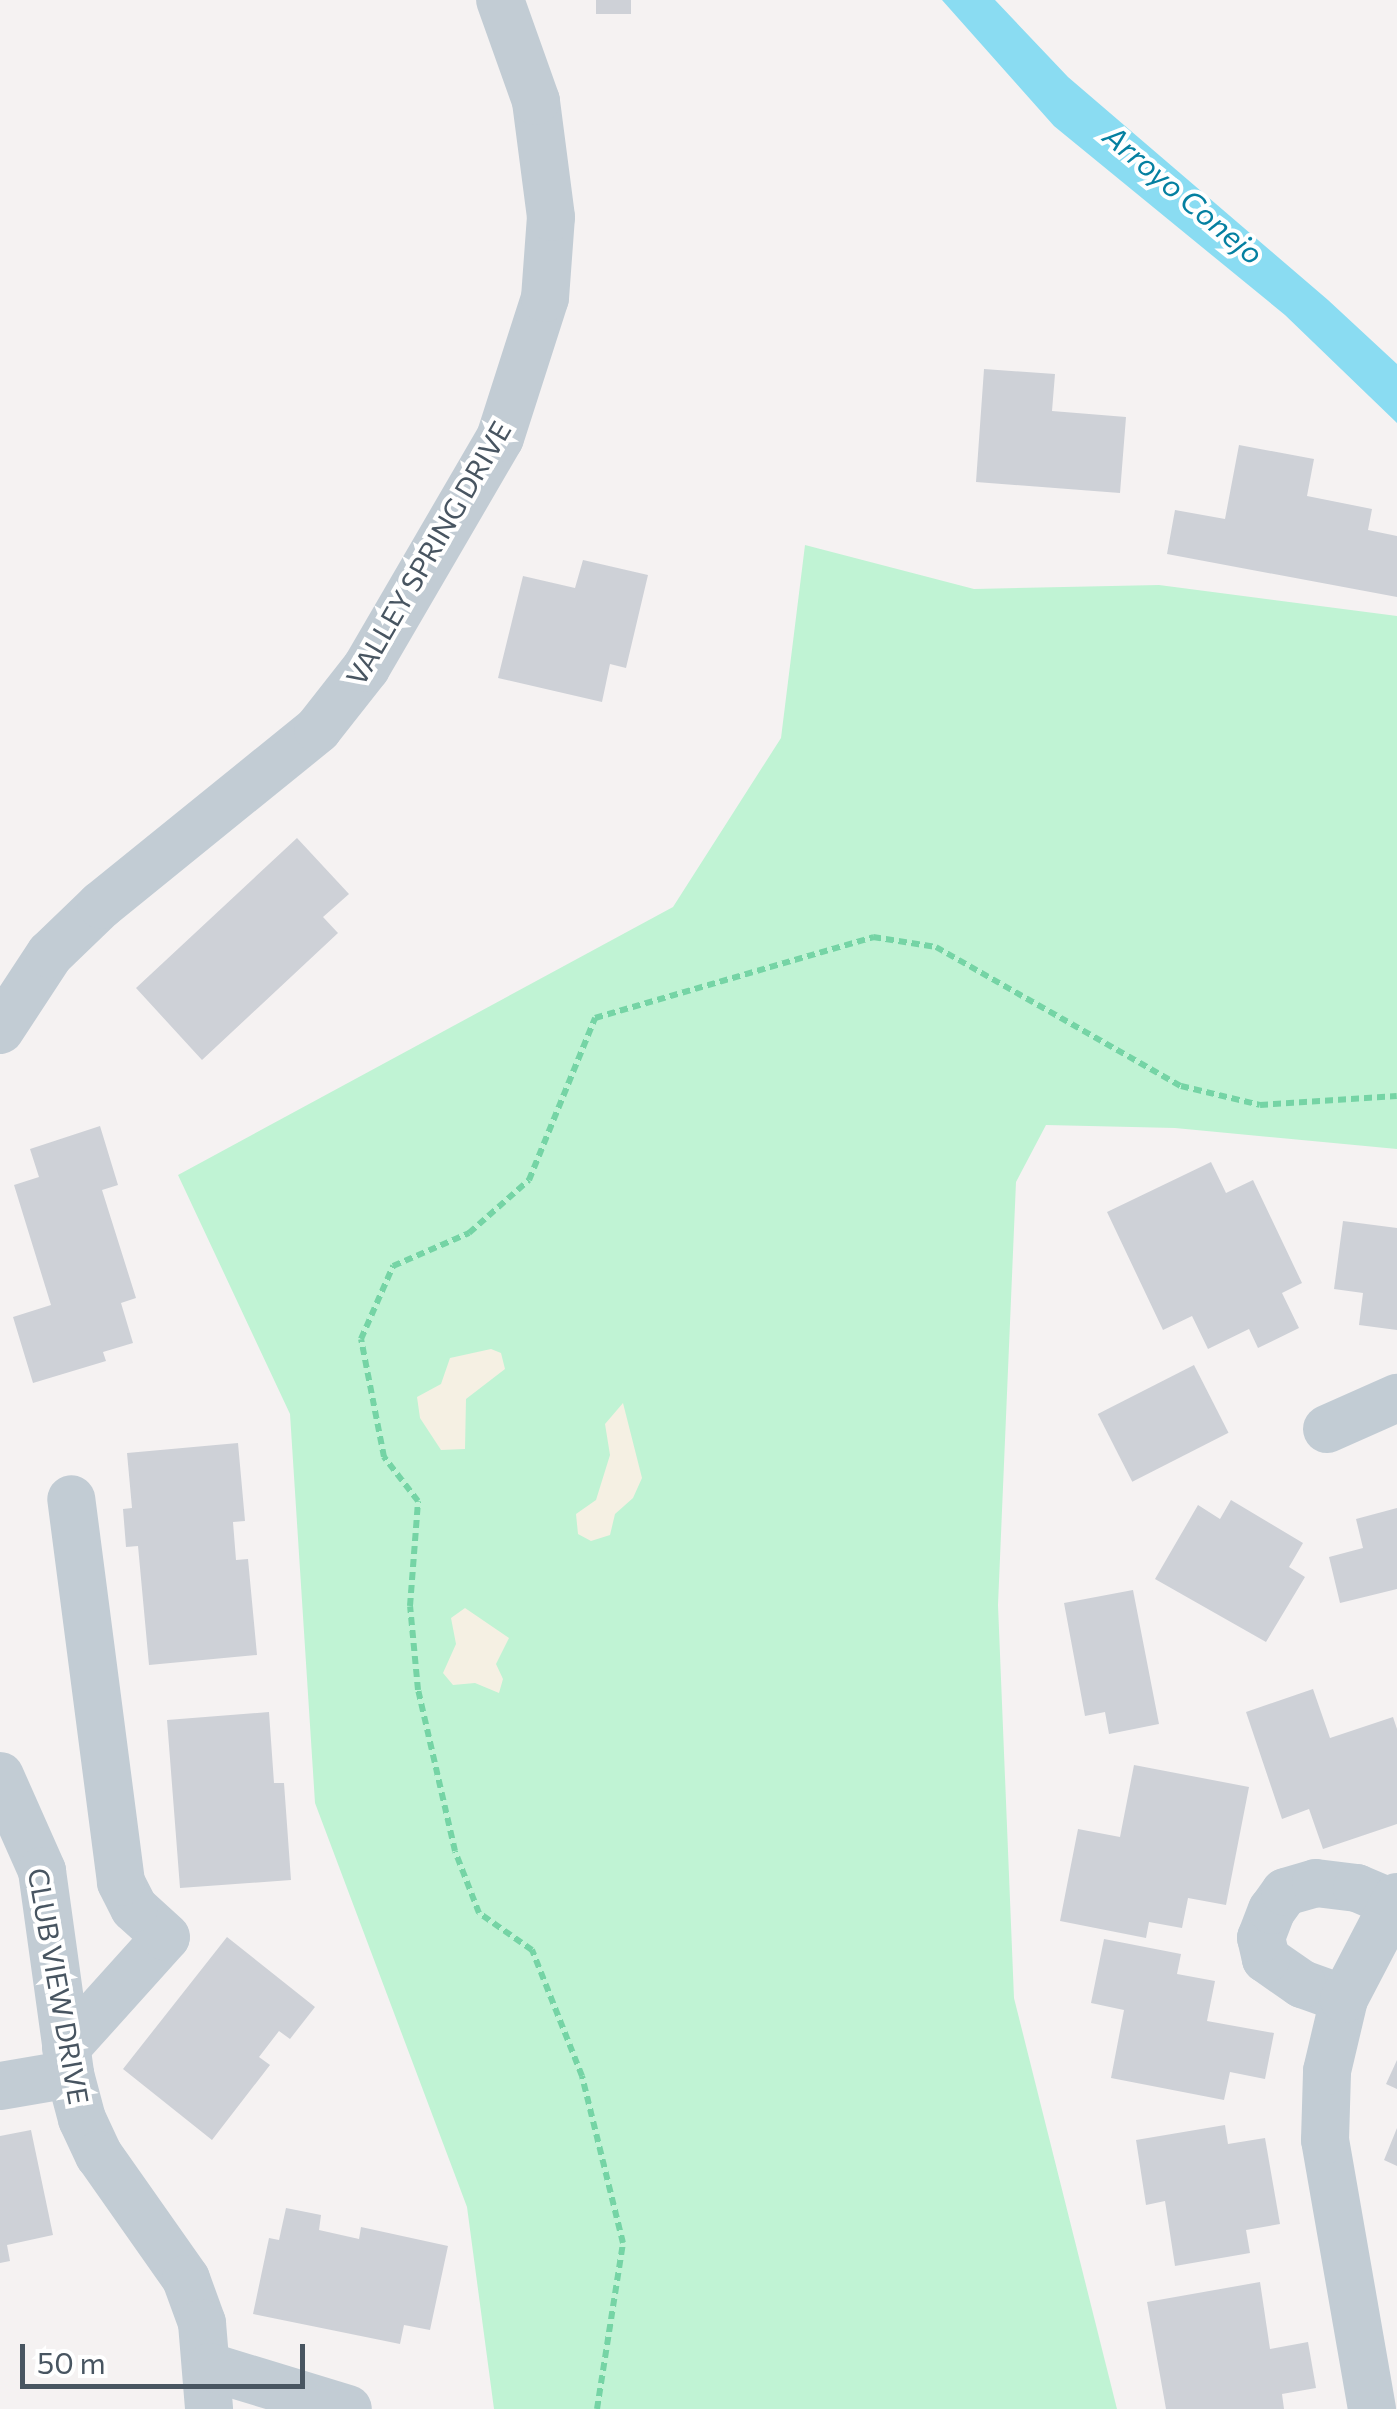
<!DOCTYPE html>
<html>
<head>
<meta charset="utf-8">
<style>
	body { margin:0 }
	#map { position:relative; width:1397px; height:2409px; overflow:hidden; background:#f5f2f2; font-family:Commissioner,sans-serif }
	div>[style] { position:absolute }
	.green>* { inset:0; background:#c0f3d4 }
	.sand>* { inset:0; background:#f5f0e3 }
	.water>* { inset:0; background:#8adcf2 }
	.building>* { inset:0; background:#ced1d7; transform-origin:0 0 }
	.path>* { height:6px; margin-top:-3px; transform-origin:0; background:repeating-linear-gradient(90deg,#75d4a5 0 8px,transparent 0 13px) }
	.minor>* { height:48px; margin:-24px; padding:0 24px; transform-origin:24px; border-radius:24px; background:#c2ccd4 }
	span { translate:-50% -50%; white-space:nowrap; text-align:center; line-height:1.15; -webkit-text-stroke:8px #fff; paint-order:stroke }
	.street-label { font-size:28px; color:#485561 }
	.water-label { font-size:30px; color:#0580a1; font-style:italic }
	.scale { position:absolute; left:20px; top:2344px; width:285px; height:45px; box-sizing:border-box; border:5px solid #485561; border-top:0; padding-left:12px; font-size:30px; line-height:35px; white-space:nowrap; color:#485561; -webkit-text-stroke:8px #fff; paint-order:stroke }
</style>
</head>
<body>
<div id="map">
	<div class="green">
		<div style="clip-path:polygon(805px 545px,974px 589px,1159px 585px,1397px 616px,1397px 1149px,1175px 1128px,1046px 1125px,1016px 1182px,998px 1605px,1014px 1998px,1117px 2409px,494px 2409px,467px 2207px,315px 1803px,290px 1414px,178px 1175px,673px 907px,781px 738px)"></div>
	</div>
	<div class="sand">
		<div style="clip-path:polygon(491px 1349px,501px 1353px,505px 1369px,466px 1399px,465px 1449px,441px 1450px,420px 1418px,417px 1397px,441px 1384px,450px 1358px)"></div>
		<div style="clip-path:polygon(623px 1403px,642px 1478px,633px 1498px,615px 1514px,610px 1535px,591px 1541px,578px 1534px,576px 1514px,596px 1500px,610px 1455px,605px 1424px)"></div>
		<div style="clip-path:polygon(465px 1608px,509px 1638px,496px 1664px,503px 1679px,499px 1693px,475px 1683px,453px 1685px,443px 1673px,456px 1644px,451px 1618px)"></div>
	</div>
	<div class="water">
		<div style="clip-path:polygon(942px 0,995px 0,1068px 77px,1328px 300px,1397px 364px,1397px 423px,1285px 315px,1054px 126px)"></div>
	</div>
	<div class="building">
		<div style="left:596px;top:0;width:35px;height:14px"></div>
		<div style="clip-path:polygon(984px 369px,1055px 374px,1052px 411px,1126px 417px,1120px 493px,976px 482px)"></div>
		<div style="clip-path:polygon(1239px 445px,1314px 459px,1307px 496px,1372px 509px,1368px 530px,1397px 536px,1397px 597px,1167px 554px,1175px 510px,1225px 519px)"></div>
		<div style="clip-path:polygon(583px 560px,648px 575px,626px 668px,610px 664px,602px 702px,498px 678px,523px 576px,575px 588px)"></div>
		<div style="clip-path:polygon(297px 838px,349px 894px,323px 917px,338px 933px,202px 1060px,136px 988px)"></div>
		<div style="clip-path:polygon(100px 1126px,118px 1185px,102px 1190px,136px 1298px,121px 1303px,133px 1343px,103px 1352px,106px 1361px,33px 1383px,13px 1317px,51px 1305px,14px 1185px,39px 1177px,30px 1149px)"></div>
		<div style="clip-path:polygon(1211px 1162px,1226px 1193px,1253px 1180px,1302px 1283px,1282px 1293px,1299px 1328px,1258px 1348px,1249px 1329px,1208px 1349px,1192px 1316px,1163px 1330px,1107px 1212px)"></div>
		<div style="clip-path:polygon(1343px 1221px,1397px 1228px,1397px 1330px,1359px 1325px,1363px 1293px,1334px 1289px)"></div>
		<div style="left:1194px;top:1365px;width:76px;height:108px;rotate:63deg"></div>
		<div style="clip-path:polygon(238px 1443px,245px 1521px,233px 1522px,236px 1560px,248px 1559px,257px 1655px,149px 1665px,138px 1546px,126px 1547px,123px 1509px,132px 1508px,127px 1453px)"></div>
		<div style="clip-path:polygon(1231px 1500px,1303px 1543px,1289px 1567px,1305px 1577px,1266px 1642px,1155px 1579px,1198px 1505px,1220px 1519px)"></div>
		<div style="clip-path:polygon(1397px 1508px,1397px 1589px,1340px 1603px,1329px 1557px,1363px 1548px,1356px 1519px)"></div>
		<div style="clip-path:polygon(1133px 1590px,1159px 1724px,1109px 1734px,1105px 1712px,1085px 1716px,1064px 1603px)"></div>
		<div style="clip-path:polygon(1313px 1689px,1330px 1738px,1393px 1717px,1397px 1729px,1397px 1824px,1323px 1849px,1309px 1809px,1282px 1819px,1246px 1712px)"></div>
		<div style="clip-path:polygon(269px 1712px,274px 1783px,284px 1783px,291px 1880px,180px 1888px,167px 1720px)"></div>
		<div style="clip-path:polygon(1134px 1765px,1249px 1787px,1226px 1905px,1188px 1898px,1182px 1928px,1149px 1922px,1146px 1938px,1060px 1921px,1078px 1829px,1120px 1837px)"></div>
		<div style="clip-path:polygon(227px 1937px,315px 2007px,290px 2039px,279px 2031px,259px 2057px,270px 2065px,212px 2140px,123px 2069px)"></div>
		<div style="clip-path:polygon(1104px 1939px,1181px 1954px,1177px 1974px,1215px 1981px,1207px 2021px,1274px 2033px,1265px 2079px,1230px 2072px,1224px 2100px,1111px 2078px,1124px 2010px,1091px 2003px)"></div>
		<div style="clip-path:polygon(1397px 2060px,1397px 2089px,1386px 2084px)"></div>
		<div style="clip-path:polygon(1225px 2125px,1228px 2144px,1265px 2138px,1280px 2224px,1246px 2230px,1250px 2253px,1175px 2266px,1165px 2201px,1146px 2205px,1136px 2140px)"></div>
		<div style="clip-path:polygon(1397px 2128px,1397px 2166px,1384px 2160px)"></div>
		<div style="clip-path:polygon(31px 2130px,53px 2235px,7px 2245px,10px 2261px,0 2263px,0 2136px)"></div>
		<div style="clip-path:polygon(286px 2208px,321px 2215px,319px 2230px,359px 2239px,361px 2227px,448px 2246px,430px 2330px,404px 2325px,400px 2344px,253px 2314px,269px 2238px,279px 2240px)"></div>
		<div style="clip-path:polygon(1260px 2282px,1270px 2349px,1308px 2342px,1316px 2388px,1282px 2394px,1284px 2409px,1166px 2409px,1147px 2302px)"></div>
	</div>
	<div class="path">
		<div style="left:597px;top:2409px;width:168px;rotate:-81.1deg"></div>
		<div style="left:623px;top:2243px;width:172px;rotate:-103.8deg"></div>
		<div style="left:582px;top:2076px;width:136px;rotate:-111.6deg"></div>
		<div style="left:532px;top:1950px;width:65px;rotate:-145.1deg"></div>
		<div style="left:479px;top:1913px;width:66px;rotate:-111.2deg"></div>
		<div style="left:455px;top:1851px;width:165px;rotate:-102.9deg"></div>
		<div style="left:418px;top:1690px;width:84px;rotate:-95.4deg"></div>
		<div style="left:410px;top:1606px;width:105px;rotate:-85.6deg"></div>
		<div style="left:418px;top:1501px;width:56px;rotate:-127.7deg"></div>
		<div style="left:384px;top:1457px;width:120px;rotate:-101deg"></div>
		<div style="left:361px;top:1339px;width:80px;rotate:-66.3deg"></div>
		<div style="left:393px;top:1266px;width:83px;rotate:-23.5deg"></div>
		<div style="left:469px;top:1233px;width:80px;rotate:-41.5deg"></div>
		<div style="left:529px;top:1180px;width:175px;rotate:-67.8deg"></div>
		<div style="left:595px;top:1018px;width:290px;rotate:-16.2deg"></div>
		<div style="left:873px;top:937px;width:64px;rotate:9deg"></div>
		<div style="left:936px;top:947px;width:282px;rotate:29.6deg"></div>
		<div style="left:1181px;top:1086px;width:81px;rotate:13.5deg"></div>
		<div style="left:1260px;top:1105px;width:137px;rotate:-3.8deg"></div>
	</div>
	<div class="minor">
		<div style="left:0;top:1030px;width:91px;rotate:-56.7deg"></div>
		<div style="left:50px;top:954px;width:71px;rotate:-43.9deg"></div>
		<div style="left:101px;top:905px;width:279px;rotate:-39deg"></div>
		<div style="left:318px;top:729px;width:78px;rotate:-51.8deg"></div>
		<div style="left:366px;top:668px;width:266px;rotate:-59.8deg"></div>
		<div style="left:500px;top:438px;width:147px;rotate:-72.2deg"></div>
		<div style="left:545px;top:298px;width:81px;rotate:-85.8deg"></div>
		<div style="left:551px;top:217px;width:117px;rotate:-97.4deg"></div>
		<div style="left:536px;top:101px;width:107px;rotate:-109.6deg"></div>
		<div style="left:1327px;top:1429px;width:77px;rotate:-23.9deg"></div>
		<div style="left:0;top:1776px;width:104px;rotate:66.1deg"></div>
		<div style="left:42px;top:1871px;width:205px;rotate:82.1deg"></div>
		<div style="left:70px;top:2074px;width:47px;rotate:75.1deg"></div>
		<div style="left:82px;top:2119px;width:40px;rotate:65deg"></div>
		<div style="left:99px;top:2155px;width:151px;rotate:54.9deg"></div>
		<div style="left:186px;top:2279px;width:47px;rotate:70deg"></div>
		<div style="left:202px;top:2323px;width:86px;rotate:85.3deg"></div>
		<div style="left:1344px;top:1999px;width:45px;rotate:-160.3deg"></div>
		<div style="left:1302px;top:1984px;width:44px;rotate:-145.2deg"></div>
		<div style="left:1266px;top:1959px;width:22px;rotate:-103deg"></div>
		<div style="left:1261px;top:1938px;width:30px;rotate:-69deg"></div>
		<div style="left:1272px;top:1910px;width:22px;rotate:-54deg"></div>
		<div style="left:1285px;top:1892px;width:32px;rotate:-16deg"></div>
		<div style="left:1316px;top:1883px;width:41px;rotate:7deg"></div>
		<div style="left:1357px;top:1888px;width:38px;rotate:23deg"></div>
		<div style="left:66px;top:2048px;width:149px;rotate:-48deg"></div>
		<div style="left:166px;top:1937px;width:43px;rotate:-137.8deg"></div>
		<div style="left:134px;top:1908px;width:29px;rotate:-117deg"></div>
		<div style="left:121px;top:1882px;width:386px;rotate:-97.4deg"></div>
		<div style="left:0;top:2086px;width:71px;rotate:-9.7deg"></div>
		<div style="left:210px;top:2367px;width:144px;rotate:16.9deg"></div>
		<div style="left:1372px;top:2409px;width:273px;rotate:-99.9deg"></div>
		<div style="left:1325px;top:2140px;width:69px;rotate:-88.3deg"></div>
		<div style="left:1327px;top:2071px;width:74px;rotate:-76.7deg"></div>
		<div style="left:1344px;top:1999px;width:115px;rotate:-62.5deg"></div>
	</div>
	<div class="street-label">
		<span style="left:428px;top:553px;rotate:-60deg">VALLEY SPRING DRIVE</span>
		<span style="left:59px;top:1986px;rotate:80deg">CLUB VIEW DRIVE</span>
	</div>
	<div class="water-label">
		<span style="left:1184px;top:194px;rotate:40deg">Arroyo Conejo</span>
	</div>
	<div class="scale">50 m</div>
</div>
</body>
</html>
